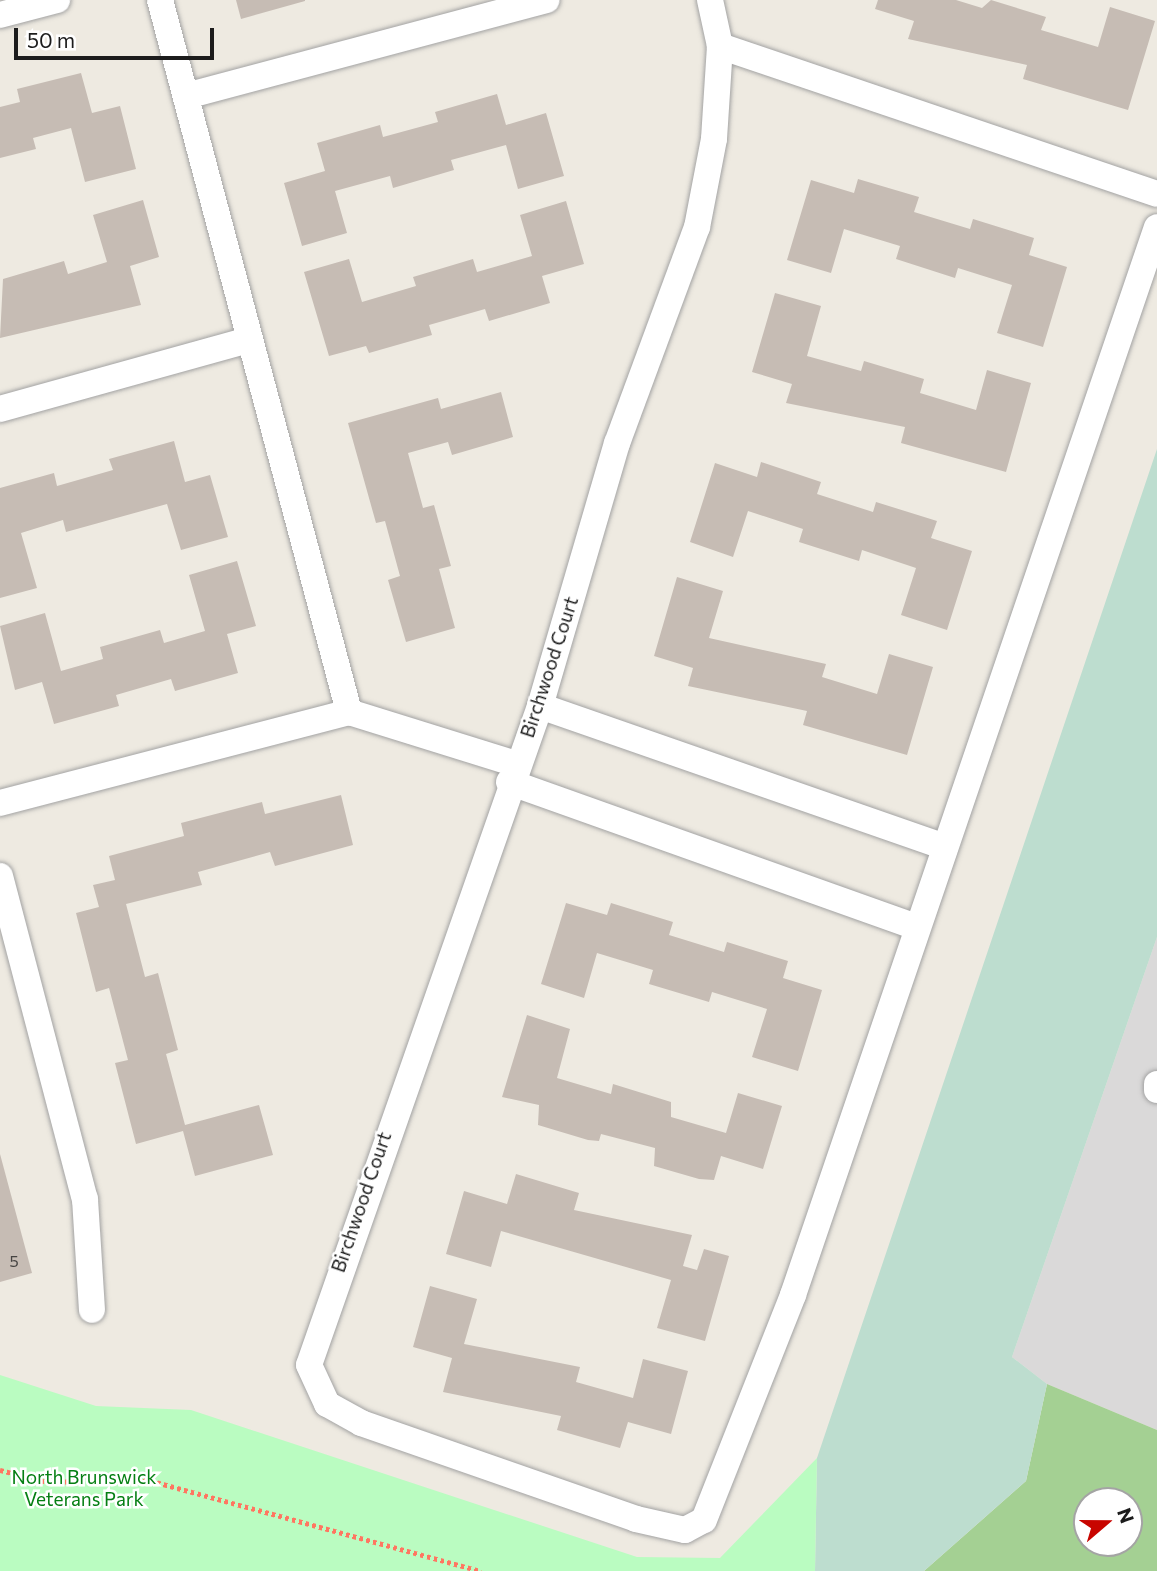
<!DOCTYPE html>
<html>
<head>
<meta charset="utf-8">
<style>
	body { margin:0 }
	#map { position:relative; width:1157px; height:1571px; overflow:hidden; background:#eeeae1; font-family:Commissioner,sans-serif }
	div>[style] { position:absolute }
	.residential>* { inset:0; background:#dad9d9 }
	.forest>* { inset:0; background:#a4d093 }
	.wetland>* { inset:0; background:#bdddcf }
	.park>* { inset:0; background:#bafcc1 }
	.building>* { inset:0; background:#c6bcb4 }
	.path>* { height:4.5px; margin-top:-2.25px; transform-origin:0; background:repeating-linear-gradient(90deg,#ff7661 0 3.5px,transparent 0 7px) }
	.roads { filter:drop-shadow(0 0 2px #a3a3a3) drop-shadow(0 0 2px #a3a3a3) }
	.minor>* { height:26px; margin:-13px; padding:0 13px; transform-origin:13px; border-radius:13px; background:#fff }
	span { translate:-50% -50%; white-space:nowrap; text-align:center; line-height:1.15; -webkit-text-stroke:5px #fff; paint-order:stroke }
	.number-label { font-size:16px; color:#464442 }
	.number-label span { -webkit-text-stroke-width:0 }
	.street-label { font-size:19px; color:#1c1c1c }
	.park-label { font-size:19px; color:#057f13 }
	.north { position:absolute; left:1073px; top:1487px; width:70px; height:70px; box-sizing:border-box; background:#fff; border:2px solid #a4a4a4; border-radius:50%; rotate:70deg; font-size:19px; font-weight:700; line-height:28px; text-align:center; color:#1c1c1c }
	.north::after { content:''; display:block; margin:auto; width:24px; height:32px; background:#c80500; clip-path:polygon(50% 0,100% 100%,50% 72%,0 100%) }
	.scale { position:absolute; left:14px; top:28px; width:200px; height:32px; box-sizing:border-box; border:4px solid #1c1c1c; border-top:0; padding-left:9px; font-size:21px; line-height:24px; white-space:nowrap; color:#1c1c1c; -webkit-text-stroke:5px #fff; paint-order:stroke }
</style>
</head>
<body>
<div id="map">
	<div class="residential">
		<div style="clip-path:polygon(1157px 937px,1157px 1430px,1047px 1384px,1012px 1357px)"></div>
	</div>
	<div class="forest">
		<div style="clip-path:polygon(evenodd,1047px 1384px,1157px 1430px,1157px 1571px,924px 1571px,1026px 1481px,1047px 1384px,1087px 1501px,1129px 1501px,1129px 1543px,1087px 1543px,1087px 1501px)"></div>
	</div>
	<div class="wetland">
		<div style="clip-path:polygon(1157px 449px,1157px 937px,1012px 1357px,1047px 1384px,1026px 1481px,924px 1571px,815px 1571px,817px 1458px)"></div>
	</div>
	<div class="park">
		<div style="clip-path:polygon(0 1375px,96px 1406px,191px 1410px,637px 1557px,720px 1558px,817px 1458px,815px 1571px,0 1571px)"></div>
	</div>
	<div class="building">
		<div style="clip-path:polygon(236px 0,305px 0,305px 1px,241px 19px)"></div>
		<div style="clip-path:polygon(878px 0,956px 0,982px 8px,991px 0,1046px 17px,1041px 30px,1098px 47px,1110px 7px,1155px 21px,1128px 110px,1023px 79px,1027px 65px,908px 39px,914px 21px,875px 9px)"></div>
		<div style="clip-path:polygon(81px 73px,92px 113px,120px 106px,136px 169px,85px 182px,71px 128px,33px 138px,36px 149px,0 158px,0 107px,20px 102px,17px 89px)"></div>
		<div style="clip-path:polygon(497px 94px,506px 125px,546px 113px,564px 176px,518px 189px,506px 145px,451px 160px,454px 170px,393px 188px,390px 176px,335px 191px,347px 233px,302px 246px,284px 183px,325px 171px,317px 143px,380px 125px,383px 137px,438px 122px,435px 112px)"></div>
		<div style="clip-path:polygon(858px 179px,919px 197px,914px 212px,970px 229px,973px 219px,1034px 238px,1029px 255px,1067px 267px,1043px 347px,997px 333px,1012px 285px,958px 268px,955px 278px,896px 259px,900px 246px,844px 229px,831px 273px,787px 260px,811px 180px,854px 193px)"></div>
		<div style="clip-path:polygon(143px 200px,159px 257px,130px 266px,141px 305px,0 338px,3px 279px,64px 261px,68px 274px,107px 262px,93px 215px)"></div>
		<div style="clip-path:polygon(566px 201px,584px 264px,542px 276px,550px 303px,489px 321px,485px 309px,429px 325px,432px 335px,369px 353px,366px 346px,329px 356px,304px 272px,349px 259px,362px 302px,416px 286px,413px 277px,473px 259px,477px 272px,532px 256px,520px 215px)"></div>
		<div style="clip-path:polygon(775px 293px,821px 306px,807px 356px,861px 371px,864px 361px,924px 379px,920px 393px,976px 410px,987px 370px,1031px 383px,1006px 472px,901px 443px,905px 427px,786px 403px,792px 384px,752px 372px)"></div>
		<div style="clip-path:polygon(501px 392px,513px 437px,452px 455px,448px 442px,408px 453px,423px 508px,434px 505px,451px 566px,439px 569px,455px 628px,406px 642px,388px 580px,400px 576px,385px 521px,376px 523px,348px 423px,438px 398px,441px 409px)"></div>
		<div style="clip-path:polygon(174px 441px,185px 482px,210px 475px,228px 537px,181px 550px,167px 504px,66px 532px,63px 520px,21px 533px,37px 588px,0 598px,0 488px,54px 473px,57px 486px,113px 470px,109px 459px)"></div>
		<div style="clip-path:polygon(761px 462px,821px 482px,817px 494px,873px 512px,876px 502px,937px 521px,931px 538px,972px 551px,947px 630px,901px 615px,916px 568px,862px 550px,859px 561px,799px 542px,803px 529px,748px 511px,733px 557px,690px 542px,715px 463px,757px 477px)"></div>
		<div style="clip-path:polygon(237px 561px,256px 626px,227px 634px,238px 673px,175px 691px,171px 679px,116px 695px,119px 706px,54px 724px,42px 682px,15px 690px,0 626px,45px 613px,61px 671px,103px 659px,100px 647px,160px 630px,164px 643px,205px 631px,189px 575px)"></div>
		<div style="clip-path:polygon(677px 577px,723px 591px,709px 638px,826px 664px,822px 677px,877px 694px,889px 654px,933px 667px,907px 755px,803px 725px,807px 711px,688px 686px,693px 668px,654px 656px)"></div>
		<div style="clip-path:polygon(341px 795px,353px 845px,275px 866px,270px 852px,198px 872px,202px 885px,126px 904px,145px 977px,158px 973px,178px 1050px,166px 1054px,185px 1125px,259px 1105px,273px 1155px,195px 1176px,183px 1131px,136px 1144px,115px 1063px,128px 1060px,109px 988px,96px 992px,76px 913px,99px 907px,93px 885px,115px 880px,109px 856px,184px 836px,181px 823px,262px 802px,265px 814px)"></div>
		<div style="clip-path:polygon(566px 903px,607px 915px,611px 903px,673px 922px,669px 935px,724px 952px,727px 942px,788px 961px,783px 978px,822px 990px,798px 1071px,752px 1057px,767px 1009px,712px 992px,709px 1002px,649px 984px,653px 970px,597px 953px,584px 998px,541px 984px)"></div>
		<div style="clip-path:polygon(527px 1015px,570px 1029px,557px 1078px,611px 1094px,613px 1084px,671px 1102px,671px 1117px,726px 1133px,738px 1093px,782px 1106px,763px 1169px,721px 1156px,714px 1180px,699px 1179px,654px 1166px,655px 1148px,601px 1134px,599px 1141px,588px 1140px,538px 1125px,539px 1105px,502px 1097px)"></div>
		<div style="clip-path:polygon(0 1154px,32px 1273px,0 1282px)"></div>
		<div style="clip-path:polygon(516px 1174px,579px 1193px,574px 1210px,692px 1235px,683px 1266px,697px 1270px,704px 1249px,729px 1256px,705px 1341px,657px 1328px,671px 1280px,501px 1231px,491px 1267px,446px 1254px,464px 1191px,507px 1204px)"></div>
		<div style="clip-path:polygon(430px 1286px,477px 1299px,464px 1344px,580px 1367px,576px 1382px,633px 1398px,643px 1359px,688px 1371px,671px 1434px,628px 1422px,620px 1448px,557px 1430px,561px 1416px,443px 1392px,452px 1358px,413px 1347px)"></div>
	</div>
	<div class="path">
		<div style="left:0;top:1470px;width:53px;rotate:14.3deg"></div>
		<div style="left:51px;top:1483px;width:79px;rotate:-5.8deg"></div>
		<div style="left:130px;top:1475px;width:364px;rotate:15.3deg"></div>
	</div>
	<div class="roads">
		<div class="minor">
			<div style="left:160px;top:0;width:737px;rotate:75.13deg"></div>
			<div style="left:349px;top:712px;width:175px;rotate:17.3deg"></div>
			<div style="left:710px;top:0;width:47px;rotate:77.7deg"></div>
			<div style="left:720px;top:46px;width:93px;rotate:93.7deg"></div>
			<div style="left:714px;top:139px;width:90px;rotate:100.9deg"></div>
			<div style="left:697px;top:227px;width:230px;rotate:110.3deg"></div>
			<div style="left:617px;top:443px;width:274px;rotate:106.3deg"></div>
			<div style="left:540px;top:706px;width:698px;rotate:109.32deg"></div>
			<div style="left:309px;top:1365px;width:43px;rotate:65.2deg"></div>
			<div style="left:327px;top:1404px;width:39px;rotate:29deg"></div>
			<div style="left:361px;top:1423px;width:291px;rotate:19.2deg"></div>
			<div style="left:636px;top:1519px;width:50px;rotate:12.7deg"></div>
			<div style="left:685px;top:1530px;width:21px;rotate:-28deg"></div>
			<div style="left:704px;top:1520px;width:242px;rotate:-68.4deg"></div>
			<div style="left:793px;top:1295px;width:1128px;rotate:-71.18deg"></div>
			<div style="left:0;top:15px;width:59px;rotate:-14.7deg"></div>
			<div style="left:720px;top:46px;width:461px;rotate:18.7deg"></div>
			<div style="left:186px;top:96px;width:373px;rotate:-14.9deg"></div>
			<div style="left:0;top:409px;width:257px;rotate:-15.5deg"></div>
			<div style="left:540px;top:706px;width:429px;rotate:19.2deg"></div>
			<div style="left:509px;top:782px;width:433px;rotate:19.6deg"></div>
			<div style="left:0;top:803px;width:361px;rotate:-14.6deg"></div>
			<div style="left:0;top:876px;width:334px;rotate:75.3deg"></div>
			<div style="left:85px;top:1199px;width:111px;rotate:86.4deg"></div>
			<div style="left:1157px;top:1084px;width:6px;rotate:90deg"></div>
		</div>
	</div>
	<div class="number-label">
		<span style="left:14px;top:1261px">5</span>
	</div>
	<div class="street-label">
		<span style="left:549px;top:667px;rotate:-72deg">Birchwood Court</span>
		<span style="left:361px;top:1202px;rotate:-71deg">Birchwood Court</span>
	</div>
	<div class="park-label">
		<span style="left:84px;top:1488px">North Brunswick<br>Veterans Park</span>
	</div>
	<div class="north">N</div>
	<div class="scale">50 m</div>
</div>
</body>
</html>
